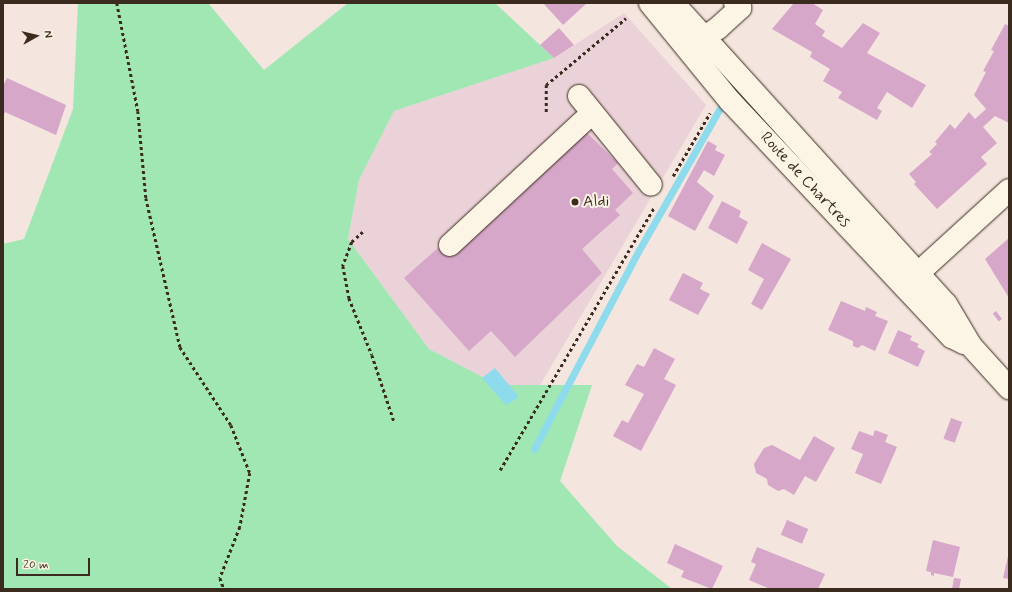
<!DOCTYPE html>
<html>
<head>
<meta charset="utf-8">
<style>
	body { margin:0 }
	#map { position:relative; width:1012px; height:592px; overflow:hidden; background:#f4e5df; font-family:Mynerve,sans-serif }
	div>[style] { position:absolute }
	.built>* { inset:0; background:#ebd2d8 }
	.green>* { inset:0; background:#a0e7b4 }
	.water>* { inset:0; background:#8ddbec }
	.stream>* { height:7px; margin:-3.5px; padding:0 3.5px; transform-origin:3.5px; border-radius:3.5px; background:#8ddbec }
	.building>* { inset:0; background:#d6a7c9; transform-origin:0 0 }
	.path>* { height:2.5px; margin-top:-1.25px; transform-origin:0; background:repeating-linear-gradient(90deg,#3b2a1e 0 3px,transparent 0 6px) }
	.roads { filter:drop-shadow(0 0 1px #3b2a1e) drop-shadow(0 0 1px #3b2a1e) }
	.minor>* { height:22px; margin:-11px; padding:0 11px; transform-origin:11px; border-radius:11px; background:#fcf5e5 }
	.major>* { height:22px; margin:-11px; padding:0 11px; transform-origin:11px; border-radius:11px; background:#fcf5e5 }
	.dots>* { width:11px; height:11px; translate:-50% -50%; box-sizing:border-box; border:2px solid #fcf5e5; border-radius:50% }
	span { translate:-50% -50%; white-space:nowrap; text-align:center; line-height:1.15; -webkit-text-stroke:4px #fcf5e5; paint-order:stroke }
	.street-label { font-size:16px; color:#3b2a1e }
	.poi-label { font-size:16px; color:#3b2a1e }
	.left { translate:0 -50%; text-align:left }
	.frame { position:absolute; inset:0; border:4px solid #3b2a1e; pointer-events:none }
	.north { position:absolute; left:16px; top:16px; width:40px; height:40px; -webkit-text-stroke:3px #fcf5e5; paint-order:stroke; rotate:82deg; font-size:11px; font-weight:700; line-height:16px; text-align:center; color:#3b2a1e }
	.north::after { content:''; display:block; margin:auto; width:14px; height:18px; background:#3b2a1e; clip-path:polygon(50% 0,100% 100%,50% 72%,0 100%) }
	.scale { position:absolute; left:16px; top:558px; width:74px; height:18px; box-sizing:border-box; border:2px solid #3b2a1e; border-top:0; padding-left:5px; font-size:12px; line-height:14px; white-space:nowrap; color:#3b2a1e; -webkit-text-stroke:3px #fcf5e5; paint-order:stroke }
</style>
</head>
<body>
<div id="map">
	<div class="built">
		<div style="clip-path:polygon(624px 13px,706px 105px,540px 385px,498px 385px,429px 349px,348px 239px,359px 180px,394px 111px,554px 58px)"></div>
	</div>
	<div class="green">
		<div style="clip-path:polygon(78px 3px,208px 3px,264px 70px,348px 3px,495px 3px,554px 58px,394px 111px,359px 180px,348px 239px,429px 349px,498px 385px,592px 385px,560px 481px,617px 546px,672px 589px,3px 589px,3px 244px,24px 239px,73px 109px)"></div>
	</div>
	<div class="water">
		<div style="clip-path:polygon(495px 368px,519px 397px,506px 405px,482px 378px)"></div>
	</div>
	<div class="stream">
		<div style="left:534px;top:449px;width:225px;rotate:-62.2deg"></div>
		<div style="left:639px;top:250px;width:163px;rotate:-60.3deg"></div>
	</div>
	<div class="building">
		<div style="clip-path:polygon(543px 3px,587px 3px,563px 25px)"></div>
		<div style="clip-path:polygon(794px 3px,812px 3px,823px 10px,815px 24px,825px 31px,822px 36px,842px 48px,863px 23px,880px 33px,867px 53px,926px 85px,912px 108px,887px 92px,877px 108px,882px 111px,877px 120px,838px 98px,842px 92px,823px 81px,830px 69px,810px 57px,812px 52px,772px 29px)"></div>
		<div style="clip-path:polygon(1005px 24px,1009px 26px,1009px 123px,995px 116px,983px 127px,997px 143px,981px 157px,987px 164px,937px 209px,914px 184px,916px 182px,909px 174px,932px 154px,929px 152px,937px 144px,935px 142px,950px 124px,955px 129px,969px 112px,975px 119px,986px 109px,974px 95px,986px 72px,983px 71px,994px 51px,991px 50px)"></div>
		<div style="clip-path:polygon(559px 28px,574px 45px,554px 58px,540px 45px)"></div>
		<div style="clip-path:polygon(7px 78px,66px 105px,56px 135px,5px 112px,3px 117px,3px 86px)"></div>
		<div style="clip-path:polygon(587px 133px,618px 163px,612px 169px,633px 193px,615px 210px,620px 215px,582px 249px,602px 273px,515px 357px,491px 331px,469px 351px,404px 278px,438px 248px,450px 257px,556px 154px)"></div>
		<div style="clip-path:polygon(708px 141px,717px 146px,715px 150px,725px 155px,714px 176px,704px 170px,697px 182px,714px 196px,695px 231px,668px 216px)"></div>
		<div style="clip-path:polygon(722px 201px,741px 211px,739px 217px,748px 222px,737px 244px,708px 228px)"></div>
		<div style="clip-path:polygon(1009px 238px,1009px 298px,985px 259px)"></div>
		<div style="clip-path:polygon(762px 243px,791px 259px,762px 310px,751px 304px,764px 279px,748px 270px)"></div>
		<div style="clip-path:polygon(683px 273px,703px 283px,700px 289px,710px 294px,698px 315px,669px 300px)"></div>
		<div style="clip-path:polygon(841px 301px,865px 311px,866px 307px,877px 312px,875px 316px,888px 321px,875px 351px,862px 345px,858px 348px,853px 346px,853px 341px,828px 330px)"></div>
		<div style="left:996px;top:311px;width:10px;height:4px;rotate:53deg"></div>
		<div style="clip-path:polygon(898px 330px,912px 336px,910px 340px,919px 344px,917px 347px,925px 351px,918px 367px,888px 353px)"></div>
		<div style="clip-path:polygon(654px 348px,675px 359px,664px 379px,676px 385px,641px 451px,613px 436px,622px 420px,628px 423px,644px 394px,625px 385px,637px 364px,644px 367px)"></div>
		<div style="left:951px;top:418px;width:12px;height:22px;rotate:20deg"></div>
		<div style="clip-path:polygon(875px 430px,888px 435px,885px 442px,897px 447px,881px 484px,855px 473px,863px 454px,851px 449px,859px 431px,873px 436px)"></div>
		<div style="clip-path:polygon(814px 436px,835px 448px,816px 482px,805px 476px,794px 495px,784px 489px,778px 491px,768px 485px,767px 479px,756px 473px,754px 464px,764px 448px,772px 445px,800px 460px)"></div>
		<div style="left:787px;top:520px;width:23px;height:16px;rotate:23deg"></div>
		<div style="clip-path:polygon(933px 540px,960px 547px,953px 577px,934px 573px,934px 576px,931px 575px,931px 572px,926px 571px)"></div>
		<div style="clip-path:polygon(675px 544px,723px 566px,712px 589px,681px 577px,684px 571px,667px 563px)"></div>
		<div style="clip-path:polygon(757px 547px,825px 574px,818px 589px,770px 589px,749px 580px,756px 564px,751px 562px)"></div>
		<div style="clip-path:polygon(1008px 556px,1009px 557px,1009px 579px,1003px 578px)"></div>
		<div style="clip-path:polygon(954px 578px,961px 579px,959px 589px,952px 589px)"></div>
	</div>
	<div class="path">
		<div style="left:117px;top:3px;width:110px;rotate:79deg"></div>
		<div style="left:138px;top:111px;width:87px;rotate:84.7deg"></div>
		<div style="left:146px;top:198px;width:153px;rotate:77.1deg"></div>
		<div style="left:180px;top:347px;width:93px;rotate:56.8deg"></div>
		<div style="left:231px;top:425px;width:52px;rotate:68.4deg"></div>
		<div style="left:250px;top:473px;width:55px;rotate:100.5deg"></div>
		<div style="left:240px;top:527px;width:55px;rotate:111.4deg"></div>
		<div style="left:220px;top:578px;width:12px;rotate:70deg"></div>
		<div style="left:546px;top:112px;width:27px;rotate:-90deg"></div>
		<div style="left:546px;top:85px;width:104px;rotate:-39.9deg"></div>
		<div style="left:673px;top:176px;width:73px;rotate:-59.6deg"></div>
		<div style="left:363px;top:232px;width:15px;rotate:138deg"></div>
		<div style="left:352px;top:242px;width:26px;rotate:111deg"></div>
		<div style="left:343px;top:266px;width:33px;rotate:79deg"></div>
		<div style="left:349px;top:298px;width:61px;rotate:68deg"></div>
		<div style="left:372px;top:355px;width:70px;rotate:71.6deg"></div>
		<div style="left:500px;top:470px;width:304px;rotate:-59.6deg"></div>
	</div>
	<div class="roads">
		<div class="minor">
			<div style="left:689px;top:47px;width:35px;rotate:-33deg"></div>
			<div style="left:718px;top:28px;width:30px;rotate:-42deg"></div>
			<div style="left:740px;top:8px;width:7px;rotate:-135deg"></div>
			<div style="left:579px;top:96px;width:114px;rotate:51deg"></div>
			<div style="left:450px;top:245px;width:194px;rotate:-42.9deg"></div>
			<div style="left:904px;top:286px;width:142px;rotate:-42.4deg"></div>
		</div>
		<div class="major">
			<div style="left:650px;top:3px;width:127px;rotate:50.8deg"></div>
			<div style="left:730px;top:101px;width:324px;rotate:46.8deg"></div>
			<div style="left:952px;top:337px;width:13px;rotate:27deg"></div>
			<div style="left:673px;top:3px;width:406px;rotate:47.8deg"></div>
			<div style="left:946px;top:304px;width:49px;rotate:59.2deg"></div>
			<div style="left:971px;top:346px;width:57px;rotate:47.9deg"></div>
		</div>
	</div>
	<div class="dots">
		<div style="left:575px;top:202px;background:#3b2a1e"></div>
	</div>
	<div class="street-label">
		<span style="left:805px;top:180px;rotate:47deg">Route de Chartres</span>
	</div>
	<div class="poi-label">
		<span class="left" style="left:583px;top:202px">Aldi</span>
	</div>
	<div class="frame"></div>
	<div class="north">N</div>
	<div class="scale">20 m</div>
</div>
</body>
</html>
